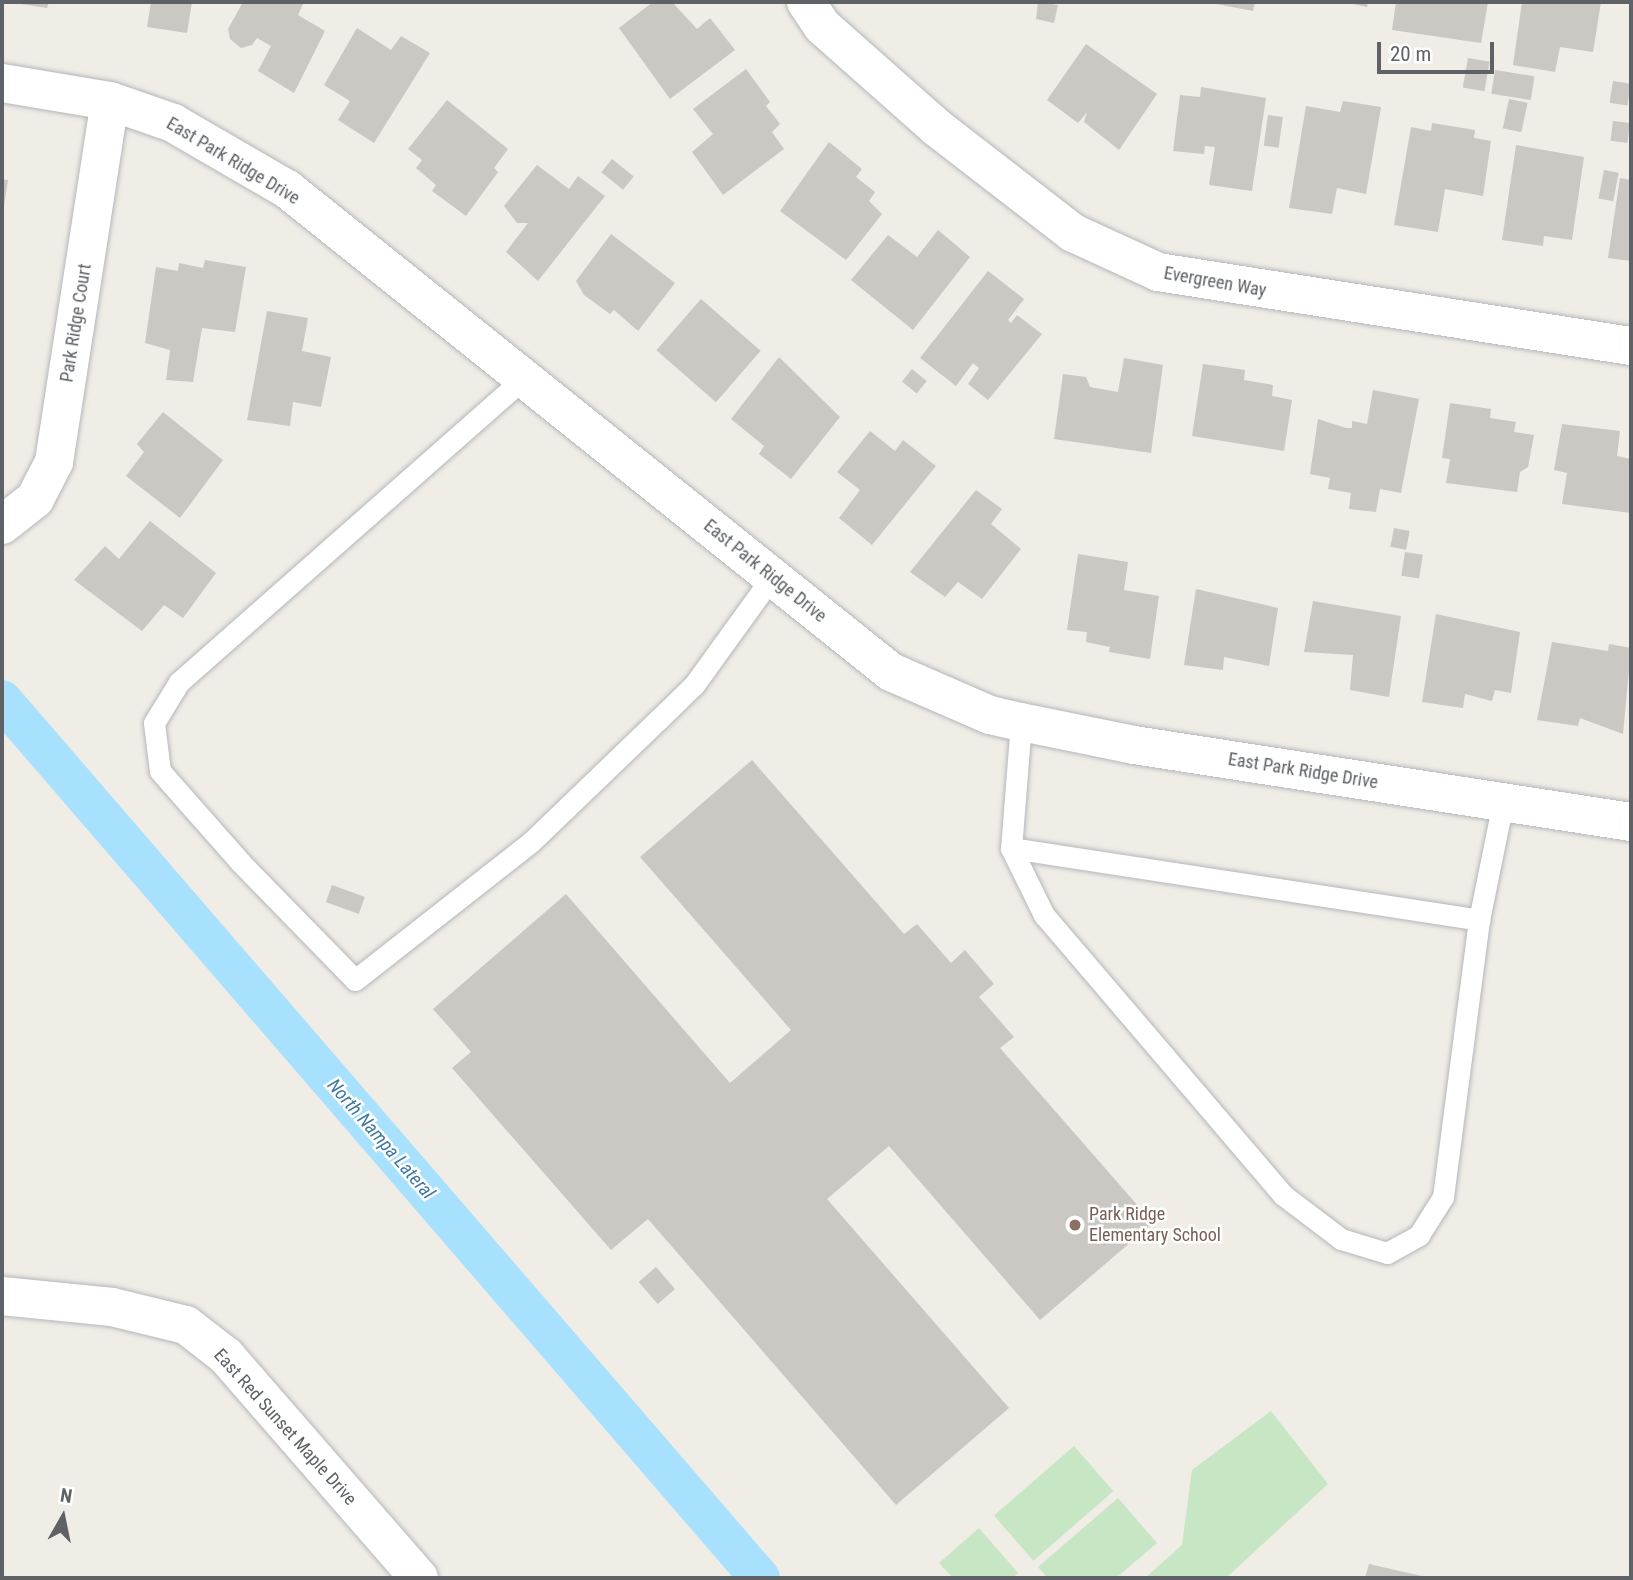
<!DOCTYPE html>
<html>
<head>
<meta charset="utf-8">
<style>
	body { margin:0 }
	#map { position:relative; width:1633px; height:1580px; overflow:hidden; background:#f0ece6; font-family:"Roboto Condensed",sans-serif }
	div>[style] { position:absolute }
	.green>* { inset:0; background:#c7e6c3; transform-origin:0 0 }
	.canal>* { height:40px; margin:-20px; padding:0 20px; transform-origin:20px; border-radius:20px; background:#a8e1fe }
	.building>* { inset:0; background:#cbc7c3; transform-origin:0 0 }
	.roads { filter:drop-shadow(0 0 2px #b3b7ba) drop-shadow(0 0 2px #b3b7ba) }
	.service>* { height:21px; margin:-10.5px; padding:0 10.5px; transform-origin:10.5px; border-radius:10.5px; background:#fff }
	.minor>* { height:38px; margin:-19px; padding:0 19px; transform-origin:19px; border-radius:19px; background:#fff }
	.dots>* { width:19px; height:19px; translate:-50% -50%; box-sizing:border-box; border:4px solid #fff; border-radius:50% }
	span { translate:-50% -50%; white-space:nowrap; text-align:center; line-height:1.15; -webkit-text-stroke:5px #fff; paint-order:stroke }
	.street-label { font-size:18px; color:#5e6266 }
	.education-label { font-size:18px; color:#785e54 }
	.left { translate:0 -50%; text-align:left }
	.water-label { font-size:19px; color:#3e779f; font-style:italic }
	.frame { position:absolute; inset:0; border:4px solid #5e6266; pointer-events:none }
	.north { position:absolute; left:28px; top:1482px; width:70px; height:70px; -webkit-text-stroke:5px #fff; paint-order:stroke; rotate:9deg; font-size:19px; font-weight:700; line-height:28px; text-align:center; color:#5e6266 }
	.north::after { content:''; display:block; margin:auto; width:24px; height:32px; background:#5e6266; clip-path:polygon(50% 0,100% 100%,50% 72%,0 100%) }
	.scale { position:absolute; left:1377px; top:42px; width:117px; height:32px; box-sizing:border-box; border:4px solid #5e6266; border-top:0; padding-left:9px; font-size:21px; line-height:24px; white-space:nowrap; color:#5e6266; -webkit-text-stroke:5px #fff; paint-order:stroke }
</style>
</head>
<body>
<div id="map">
	<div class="green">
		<div style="clip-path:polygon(1271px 1411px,1328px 1484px,1226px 1578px,1145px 1578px,1182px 1545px,1192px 1470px)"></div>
		<div style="left:1074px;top:1446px;width:60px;height:106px;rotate:49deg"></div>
		<div style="clip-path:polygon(1118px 1498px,1157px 1543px,1116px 1578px,1048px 1578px,1038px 1567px)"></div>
		<div style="clip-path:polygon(979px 1528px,1018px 1573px,1012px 1578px,953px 1578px,939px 1563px)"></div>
	</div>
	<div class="canal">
		<div style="left:2px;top:700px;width:1160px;rotate:49.2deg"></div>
	</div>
	<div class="building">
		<div style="clip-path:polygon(8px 2px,49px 2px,47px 8px)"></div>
		<div style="clip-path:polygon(151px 2px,192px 2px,187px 33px,147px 27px)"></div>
		<div style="clip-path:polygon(243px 2px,304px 2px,298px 15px,325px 31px,294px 93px,258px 71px,271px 46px,257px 38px,252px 45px,241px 48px,230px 39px,228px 29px)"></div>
		<div style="clip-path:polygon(653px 2px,672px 2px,697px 29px,710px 18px,735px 50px,670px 99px,619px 28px)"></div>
		<div style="clip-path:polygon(1038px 2px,1058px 5px,1054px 23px,1036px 19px)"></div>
		<div style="clip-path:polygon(1206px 2px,1255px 2px,1253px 11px)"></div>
		<div style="clip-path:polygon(1343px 2px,1368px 2px,1367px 7px)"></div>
		<div style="clip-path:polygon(1396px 2px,1488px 2px,1481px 43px,1392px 30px)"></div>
		<div style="clip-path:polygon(1522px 2px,1601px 2px,1593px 52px,1560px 47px,1555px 72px,1513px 65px)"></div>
		<div style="clip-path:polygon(357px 28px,391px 50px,401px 36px,430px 53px,374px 143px,338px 120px,350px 101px,324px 85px)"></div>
		<div style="clip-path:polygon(1086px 44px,1157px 94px,1119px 150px,1084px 122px,1087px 112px,1078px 123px,1047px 100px)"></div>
		<div style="left:1468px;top:58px;width:22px;height:30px;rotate:10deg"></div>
		<div style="clip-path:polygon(746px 69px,770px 102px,766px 106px,780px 124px,772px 132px,784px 149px,723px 195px,692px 152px,713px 134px,693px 109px)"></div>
		<div style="left:1495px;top:70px;width:40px;height:24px;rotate:9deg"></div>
		<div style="left:1613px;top:81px;width:18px;height:22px;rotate:9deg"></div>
		<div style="clip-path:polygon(1201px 87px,1266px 98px,1252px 191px,1209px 185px,1215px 147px,1205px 146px,1204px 154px,1173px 151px,1180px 95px,1200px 97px)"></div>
		<div style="left:1509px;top:99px;width:19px;height:30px;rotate:12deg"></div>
		<div style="clip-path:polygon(447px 100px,508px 149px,494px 168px,498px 172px,466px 216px,432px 191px,436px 185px,416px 168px,422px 160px,408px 149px)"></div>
		<div style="clip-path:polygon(1343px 101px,1381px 107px,1366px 194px,1337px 188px,1332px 214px,1289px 208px,1306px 106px,1340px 112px)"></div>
		<div style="left:1268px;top:115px;width:15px;height:31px;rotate:8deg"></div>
		<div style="left:1613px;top:121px;width:17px;height:20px;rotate:7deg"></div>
		<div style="clip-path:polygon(1432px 123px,1475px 130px,1474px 138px,1491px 141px,1483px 196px,1445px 189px,1438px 232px,1394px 225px,1411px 127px,1431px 131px)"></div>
		<div style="clip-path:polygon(829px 142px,862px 169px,856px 177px,875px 192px,869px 201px,882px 214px,846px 260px,780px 211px)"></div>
		<div style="clip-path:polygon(1516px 145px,1584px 157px,1572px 240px,1544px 236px,1543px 246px,1502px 240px)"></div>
		<div style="left:612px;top:159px;width:28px;height:17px;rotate:39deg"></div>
		<div style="clip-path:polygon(537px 165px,569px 189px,578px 176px,605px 196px,538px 281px,506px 252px,528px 223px,517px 223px,504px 206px)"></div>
		<div style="left:1604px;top:170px;width:15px;height:29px;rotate:11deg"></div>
		<div style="clip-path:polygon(1620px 178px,1631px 180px,1631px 261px,1608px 258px)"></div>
		<div style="clip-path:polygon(2px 179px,8px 180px,3px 212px,2px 211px)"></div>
		<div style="clip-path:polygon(938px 230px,970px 257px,913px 330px,851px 280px,888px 235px,917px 257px)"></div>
		<div style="clip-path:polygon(611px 234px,675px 283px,638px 331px,614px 310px,610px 314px,584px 295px,576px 281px)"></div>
		<div style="clip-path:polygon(205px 260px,246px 267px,235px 332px,202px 328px,193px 382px,166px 380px,170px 350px,145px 343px,156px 267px,178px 271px,179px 263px,203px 268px)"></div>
		<div style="clip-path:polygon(988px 271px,1024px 299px,1008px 320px,1011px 323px,1017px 315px,1042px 334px,988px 400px,968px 384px,979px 368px,973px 363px,956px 386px,920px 358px)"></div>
		<div style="left:701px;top:299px;width:79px;height:68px;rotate:41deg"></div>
		<div style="clip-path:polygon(267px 311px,308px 318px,302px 351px,331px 357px,321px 407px,293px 402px,290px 426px,247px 420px)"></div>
		<div style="clip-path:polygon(779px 357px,840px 417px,791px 479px,759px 454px,764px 446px,731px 419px)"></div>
		<div style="clip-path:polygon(1124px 358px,1163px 365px,1151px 453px,1054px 439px,1063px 374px,1086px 377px,1090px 387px,1118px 392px)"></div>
		<div style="clip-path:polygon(1203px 364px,1245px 370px,1244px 380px,1273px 385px,1272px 396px,1292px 400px,1284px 451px,1192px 436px)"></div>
		<div style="left:912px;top:369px;width:19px;height:16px;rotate:39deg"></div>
		<div style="clip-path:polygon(1373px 390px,1419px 399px,1401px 493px,1380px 489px,1376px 512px,1349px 509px,1351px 493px,1328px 489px,1330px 478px,1310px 474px,1318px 419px,1346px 428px,1352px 428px,1352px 421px,1367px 424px)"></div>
		<div style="clip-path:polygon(1450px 403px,1491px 409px,1490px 418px,1516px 422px,1514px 432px,1534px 435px,1528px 467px,1520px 472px,1517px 492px,1446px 483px,1450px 459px,1442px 458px)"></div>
		<div style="clip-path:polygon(163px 412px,223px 460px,180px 518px,126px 476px,144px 452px,137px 444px)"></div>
		<div style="clip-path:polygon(1562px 424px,1620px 431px,1617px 456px,1631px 459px,1631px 513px,1562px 504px,1567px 473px,1554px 470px)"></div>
		<div style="clip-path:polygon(870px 431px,895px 451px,903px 440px,936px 466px,872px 545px,839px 518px,860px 490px,837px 472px)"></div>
		<div style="clip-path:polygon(976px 490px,1002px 509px,991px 524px,1021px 549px,982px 599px,958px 582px,945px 597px,910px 572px)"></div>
		<div style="clip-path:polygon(150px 521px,216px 573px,183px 618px,164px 605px,142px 631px,74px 580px,105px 546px,119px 559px)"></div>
		<div style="left:1394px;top:528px;width:16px;height:19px;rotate:11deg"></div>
		<div style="left:1405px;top:552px;width:18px;height:24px;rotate:9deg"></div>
		<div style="clip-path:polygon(1078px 554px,1128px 562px,1124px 590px,1159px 596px,1150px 659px,1109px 652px,1110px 647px,1086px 642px,1087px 632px,1067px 630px)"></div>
		<div style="clip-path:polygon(1196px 589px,1278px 608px,1269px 666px,1224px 657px,1223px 670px,1184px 665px)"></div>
		<div style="clip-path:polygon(1313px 601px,1401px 616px,1389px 697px,1350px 690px,1353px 655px,1304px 652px)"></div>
		<div style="clip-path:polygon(1436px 614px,1520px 632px,1511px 693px,1495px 690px,1492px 701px,1465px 694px,1463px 708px,1422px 702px)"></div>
		<div style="clip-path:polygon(1552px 642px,1608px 651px,1609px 644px,1631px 648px,1623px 734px,1580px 718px,1578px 726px,1537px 720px)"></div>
		<div style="clip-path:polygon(752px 760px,904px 934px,917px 924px,951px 963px,965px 950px,994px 984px,979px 997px,1014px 1037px,1000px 1048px,1153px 1223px,1040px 1320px,889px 1146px,827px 1199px,1009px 1408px,896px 1505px,648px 1219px,611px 1250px,452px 1068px,471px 1052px,433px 1009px,566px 894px,730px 1083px,791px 1030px,640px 857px)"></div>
		<div style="left:332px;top:885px;width:35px;height:18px;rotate:20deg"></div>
		<div style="left:656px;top:1267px;width:29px;height:23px;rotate:49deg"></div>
		<div style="clip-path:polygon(1369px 1564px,1426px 1577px,1426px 1578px,1365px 1578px)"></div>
	</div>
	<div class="roads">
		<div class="service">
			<div style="left:525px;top:377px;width:461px;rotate:138.6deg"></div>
			<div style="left:179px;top:682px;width:48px;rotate:121.4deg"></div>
			<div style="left:154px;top:723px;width:48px;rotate:82.9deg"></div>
			<div style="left:160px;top:771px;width:123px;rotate:48.6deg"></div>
			<div style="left:241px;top:863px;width:163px;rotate:45.7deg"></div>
			<div style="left:355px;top:980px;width:224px;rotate:-38.1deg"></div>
			<div style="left:531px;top:842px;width:178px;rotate:-43.9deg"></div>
			<div style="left:659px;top:719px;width:49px;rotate:-44.2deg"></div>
			<div style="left:694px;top:685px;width:133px;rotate:-54.2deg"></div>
			<div style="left:1021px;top:722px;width:126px;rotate:94.5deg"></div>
			<div style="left:1011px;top:848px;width:75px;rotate:63.8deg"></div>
			<div style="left:1044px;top:915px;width:368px;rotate:49.5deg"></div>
			<div style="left:1283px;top:1195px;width:73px;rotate:37.2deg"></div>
			<div style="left:1341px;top:1239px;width:48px;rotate:16.9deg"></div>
			<div style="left:1387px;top:1253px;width:37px;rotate:-29deg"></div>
			<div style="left:1419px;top:1235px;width:45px;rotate:-57.7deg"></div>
			<div style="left:1443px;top:1197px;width:279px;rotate:-82.6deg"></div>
			<div style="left:1479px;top:920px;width:120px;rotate:-78.5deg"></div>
			<div style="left:1011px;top:848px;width:474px;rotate:8.7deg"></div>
		</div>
		<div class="minor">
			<div style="left:806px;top:2px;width:29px;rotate:56deg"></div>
			<div style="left:822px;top:26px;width:152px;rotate:41.5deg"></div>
			<div style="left:936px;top:127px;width:173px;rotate:37.7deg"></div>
			<div style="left:1073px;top:233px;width:94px;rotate:24.6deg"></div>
			<div style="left:1158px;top:272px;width:479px;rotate:8.9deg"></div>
			<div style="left:2px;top:83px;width:109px;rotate:9.5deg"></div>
			<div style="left:110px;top:101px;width:67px;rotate:19.2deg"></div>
			<div style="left:173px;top:123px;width:132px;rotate:30.1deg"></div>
			<div style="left:287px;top:189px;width:773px;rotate:38.65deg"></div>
			<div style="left:891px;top:672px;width:108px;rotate:23.5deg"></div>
			<div style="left:990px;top:715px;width:32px;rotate:13deg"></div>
			<div style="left:1021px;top:722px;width:115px;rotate:11.5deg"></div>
			<div style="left:1134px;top:745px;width:503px;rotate:8.81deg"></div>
			<div style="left:2px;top:525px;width:42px;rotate:-38.2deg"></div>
			<div style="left:35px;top:499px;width:42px;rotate:-62.8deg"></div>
			<div style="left:54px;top:462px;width:365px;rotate:-81.2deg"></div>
			<div style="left:2px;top:1296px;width:111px;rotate:5.7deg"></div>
			<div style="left:112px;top:1307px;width:76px;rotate:13.7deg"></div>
			<div style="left:186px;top:1325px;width:51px;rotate:37.8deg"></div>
			<div style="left:226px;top:1356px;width:294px;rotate:49deg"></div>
		</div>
	</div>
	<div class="dots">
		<div style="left:1075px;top:1225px;background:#8d6e63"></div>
	</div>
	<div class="street-label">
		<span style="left:233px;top:161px;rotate:31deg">East Park Ridge Drive</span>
		<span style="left:1215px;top:282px;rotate:10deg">Evergreen Way</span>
		<span style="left:76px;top:323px;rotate:-81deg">Park Ridge Court</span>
		<span style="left:765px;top:571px;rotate:39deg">East Park Ridge Drive</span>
		<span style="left:1303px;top:771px;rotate:9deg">East Park Ridge Drive</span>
		<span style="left:285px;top:1427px;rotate:48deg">East Red Sunset Maple Drive</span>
	</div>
	<div class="education-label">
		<span class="left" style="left:1089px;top:1225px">Park Ridge<br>Elementary School</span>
	</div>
	<div class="water-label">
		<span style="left:381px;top:1139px;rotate:49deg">North Nampa Lateral</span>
	</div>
	<div class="frame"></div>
	<div class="north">N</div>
	<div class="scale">20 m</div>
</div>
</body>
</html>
